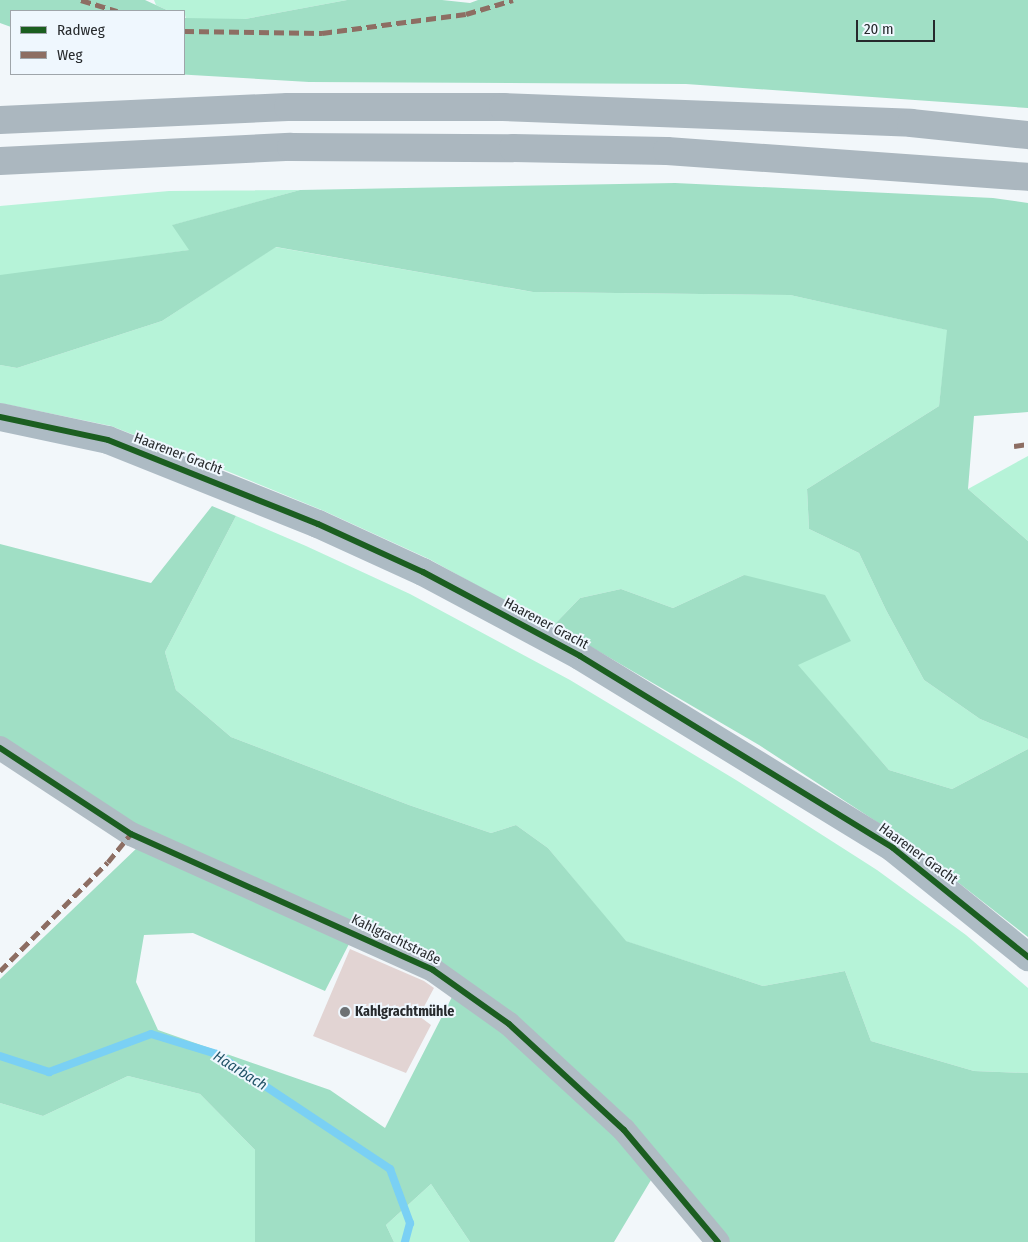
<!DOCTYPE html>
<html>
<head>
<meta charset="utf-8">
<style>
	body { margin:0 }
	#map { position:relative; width:1028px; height:1242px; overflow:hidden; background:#f2f7fa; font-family:"Fira Sans Condensed",sans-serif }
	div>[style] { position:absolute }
	.green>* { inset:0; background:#b6f3d8 }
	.forest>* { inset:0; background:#a0dfc5 }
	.stream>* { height:8px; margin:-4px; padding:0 4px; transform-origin:4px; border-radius:4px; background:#7ad0f4 }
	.building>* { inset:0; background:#e2d4d3 }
	.street>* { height:24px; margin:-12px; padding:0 12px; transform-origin:12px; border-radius:12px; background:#b0bcc4 }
	.secondary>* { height:28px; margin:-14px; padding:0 14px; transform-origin:14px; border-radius:14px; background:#adbbc4 }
	.highway>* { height:28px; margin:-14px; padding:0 14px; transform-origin:14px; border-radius:14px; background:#abb7bf }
	.quiet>* { height:5px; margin-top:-2.5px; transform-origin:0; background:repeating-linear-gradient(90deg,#8d6e63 0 10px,transparent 0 15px) }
	.cycleway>* { height:6px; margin:-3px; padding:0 3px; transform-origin:3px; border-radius:3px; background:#1b5e20 }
	.dots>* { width:14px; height:14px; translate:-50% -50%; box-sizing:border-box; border:2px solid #eff7fe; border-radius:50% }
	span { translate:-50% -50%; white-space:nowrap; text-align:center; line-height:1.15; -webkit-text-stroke:4px #eff7fe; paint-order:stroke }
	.street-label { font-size:14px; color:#26292c }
	.poi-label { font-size:14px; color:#26292c; font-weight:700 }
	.left { translate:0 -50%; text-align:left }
	.water-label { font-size:15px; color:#225368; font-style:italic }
	.legend { position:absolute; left:10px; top:10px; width:175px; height:65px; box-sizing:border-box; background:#eff7fe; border:1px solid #9fa5aa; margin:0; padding:6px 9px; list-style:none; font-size:15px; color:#26292c }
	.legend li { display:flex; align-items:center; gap:10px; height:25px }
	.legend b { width:25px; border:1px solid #9fa5aa }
	.scale { position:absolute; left:856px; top:20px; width:79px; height:22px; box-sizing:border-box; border:2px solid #26292c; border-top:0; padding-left:6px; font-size:15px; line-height:18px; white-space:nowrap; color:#26292c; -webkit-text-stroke:4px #eff7fe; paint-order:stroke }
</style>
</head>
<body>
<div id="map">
	<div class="green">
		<div style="clip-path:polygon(154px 0,347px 0,245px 19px,186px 19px,184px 11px,169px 11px,156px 5px)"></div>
		<div style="clip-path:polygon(300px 190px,173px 225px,190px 250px,3px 276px,0 275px,0 206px,169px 191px)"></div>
		<div style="clip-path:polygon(275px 247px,533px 292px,790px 295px,948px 330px,939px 406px,807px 489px,809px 529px,859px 553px,886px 610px,924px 680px,980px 719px,1028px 739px,1028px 749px,952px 789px,889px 770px,797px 665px,744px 575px,673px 608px,621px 589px,580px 598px,552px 627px,429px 559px,324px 511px,222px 469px,111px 426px,0 403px,0 365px,17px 368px,162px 321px)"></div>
		<div style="clip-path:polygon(1028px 456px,1028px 541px,968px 489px)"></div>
		<div style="clip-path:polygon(236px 516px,306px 546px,410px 594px,570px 680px,736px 780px,877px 870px,966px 935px,1028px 988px,1028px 1073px,974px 1071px,871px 1041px,845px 971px,763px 986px,625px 941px,548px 848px,516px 825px,491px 833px,409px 805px,231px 737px,176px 690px,165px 652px)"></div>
		<div style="clip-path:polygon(128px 1076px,200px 1094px,255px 1150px,255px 1242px,0 1242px,0 1103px,43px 1116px)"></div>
		<div style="clip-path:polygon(431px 1184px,470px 1242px,394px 1242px,386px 1225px)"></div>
	</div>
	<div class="forest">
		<div style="clip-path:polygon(0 0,145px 0,169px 11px,11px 11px,11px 27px,0 23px)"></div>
		<div style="clip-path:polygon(347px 0,442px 0,470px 3px,478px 0,1028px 0,1028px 108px,686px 84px,309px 82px,174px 74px,184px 74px,184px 18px,245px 19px)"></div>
		<div style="clip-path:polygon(675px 183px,993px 198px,1028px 203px,1028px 412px,974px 416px,968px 489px,1028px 541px,1028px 739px,980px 719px,924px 680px,886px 610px,859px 553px,809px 529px,807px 489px,939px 406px,947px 330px,790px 295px,533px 292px,276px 247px,162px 321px,17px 368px,0 365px,0 275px,189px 250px,172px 225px,300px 190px)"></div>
		<div style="clip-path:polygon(212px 506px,236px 516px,165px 652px,176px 690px,231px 737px,409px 805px,491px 833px,516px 825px,548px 848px,626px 941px,763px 986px,845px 971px,871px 1041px,974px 1071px,1028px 1073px,1028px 1242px,729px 1242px,513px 1018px,138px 827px,0 738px,0 544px,151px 583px)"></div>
		<div style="clip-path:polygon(744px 575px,825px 595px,851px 641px,798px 665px,889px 770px,952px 789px,1028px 749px,1028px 937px,900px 837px,759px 745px,586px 644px,552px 627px,580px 598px,621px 589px,673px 608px)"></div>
		<div style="clip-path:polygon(139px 846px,351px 940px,325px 991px,193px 933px,144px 935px,136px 982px,158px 1030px,330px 1090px,385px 1128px,454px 993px,505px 1030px,654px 1175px,614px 1242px,470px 1242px,431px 1184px,386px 1225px,394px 1242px,255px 1242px,255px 1150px,200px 1094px,128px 1076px,43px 1116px,0 1103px,0 979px)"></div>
	</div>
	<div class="stream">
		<div style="left:0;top:1056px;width:52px;rotate:18.1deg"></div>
		<div style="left:49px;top:1072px;width:109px;rotate:-20.4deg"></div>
		<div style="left:151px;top:1034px;width:69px;rotate:16.9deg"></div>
		<div style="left:217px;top:1054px;width:208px;rotate:33.6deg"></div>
		<div style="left:390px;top:1169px;width:58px;rotate:69.7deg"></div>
		<div style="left:410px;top:1223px;width:20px;rotate:105deg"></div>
	</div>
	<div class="building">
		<div style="clip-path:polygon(350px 949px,424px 981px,434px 988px,419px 1016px,431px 1025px,406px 1073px,313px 1036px)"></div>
	</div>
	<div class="street">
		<div style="left:0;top:748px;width:157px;rotate:33.3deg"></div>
		<div style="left:131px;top:834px;width:331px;rotate:24.2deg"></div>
		<div style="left:433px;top:970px;width:93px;rotate:35.4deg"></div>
		<div style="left:509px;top:1024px;width:156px;rotate:42.7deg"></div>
		<div style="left:624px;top:1130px;width:146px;rotate:50deg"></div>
	</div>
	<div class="secondary">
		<div style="left:0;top:417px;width:110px;rotate:12deg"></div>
		<div style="left:108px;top:440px;width:226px;rotate:21.8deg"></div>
		<div style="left:318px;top:524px;width:115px;rotate:24.6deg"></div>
		<div style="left:423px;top:572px;width:178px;rotate:28.1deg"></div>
		<div style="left:580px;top:656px;width:367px;rotate:31.5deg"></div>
		<div style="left:893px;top:848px;width:174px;rotate:38.9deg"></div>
	</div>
	<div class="highway">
		<div style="left:0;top:120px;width:288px;rotate:-2.6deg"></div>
		<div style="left:288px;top:107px;width:215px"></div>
		<div style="left:503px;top:107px;width:408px;rotate:2.2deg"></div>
		<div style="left:911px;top:123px;width:118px;rotate:5.9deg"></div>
		<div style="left:0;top:161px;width:291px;rotate:-2.8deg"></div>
		<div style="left:291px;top:147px;width:222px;rotate:0.3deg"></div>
		<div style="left:513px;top:148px;width:154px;rotate:1.1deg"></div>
		<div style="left:667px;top:151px;width:362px;rotate:4.1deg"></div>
	</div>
	<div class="quiet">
		<div style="left:81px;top:0;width:38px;rotate:17deg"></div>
		<div style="left:184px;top:31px;width:138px;rotate:0.8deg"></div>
		<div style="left:322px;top:33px;width:145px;rotate:-7.5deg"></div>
		<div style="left:466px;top:14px;width:49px;rotate:-16.6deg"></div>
		<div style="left:1014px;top:446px;width:14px;rotate:-8deg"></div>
		<div style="left:0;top:971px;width:153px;rotate:-45.3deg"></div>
		<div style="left:108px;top:862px;width:36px;rotate:-51deg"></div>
	</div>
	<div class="cycleway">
		<div style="left:0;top:417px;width:110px;rotate:12deg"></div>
		<div style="left:108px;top:440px;width:226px;rotate:21.8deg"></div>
		<div style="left:318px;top:524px;width:115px;rotate:24.6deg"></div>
		<div style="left:423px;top:572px;width:178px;rotate:28.1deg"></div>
		<div style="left:580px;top:656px;width:367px;rotate:31.5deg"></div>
		<div style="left:893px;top:848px;width:174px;rotate:38.9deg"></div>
		<div style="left:0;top:748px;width:157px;rotate:33.3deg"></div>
		<div style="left:131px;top:834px;width:331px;rotate:24.2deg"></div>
		<div style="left:433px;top:970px;width:93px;rotate:35.4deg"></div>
		<div style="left:509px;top:1024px;width:156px;rotate:42.7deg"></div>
		<div style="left:624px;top:1130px;width:146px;rotate:50deg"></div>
	</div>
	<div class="dots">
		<div style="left:345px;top:1012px;background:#6d7174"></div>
	</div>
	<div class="street-label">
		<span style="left:178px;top:454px;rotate:21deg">Haarener Gracht</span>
		<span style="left:546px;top:624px;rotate:28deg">Haarener Gracht</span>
		<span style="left:918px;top:854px;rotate:36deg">Haarener Gracht</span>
		<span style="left:396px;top:940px;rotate:26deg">Kahlgrachtstraße</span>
	</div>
	<div class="poi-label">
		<span class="left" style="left:355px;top:1012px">Kahlgrachtmühle</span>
	</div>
	<div class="water-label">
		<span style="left:240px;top:1071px;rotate:32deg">Haarbach</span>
	</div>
	<ul class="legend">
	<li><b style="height:6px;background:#1b5e20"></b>Radweg</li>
	<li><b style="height:6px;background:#8d6e63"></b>Weg</li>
	</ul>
	<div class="scale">20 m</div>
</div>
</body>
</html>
